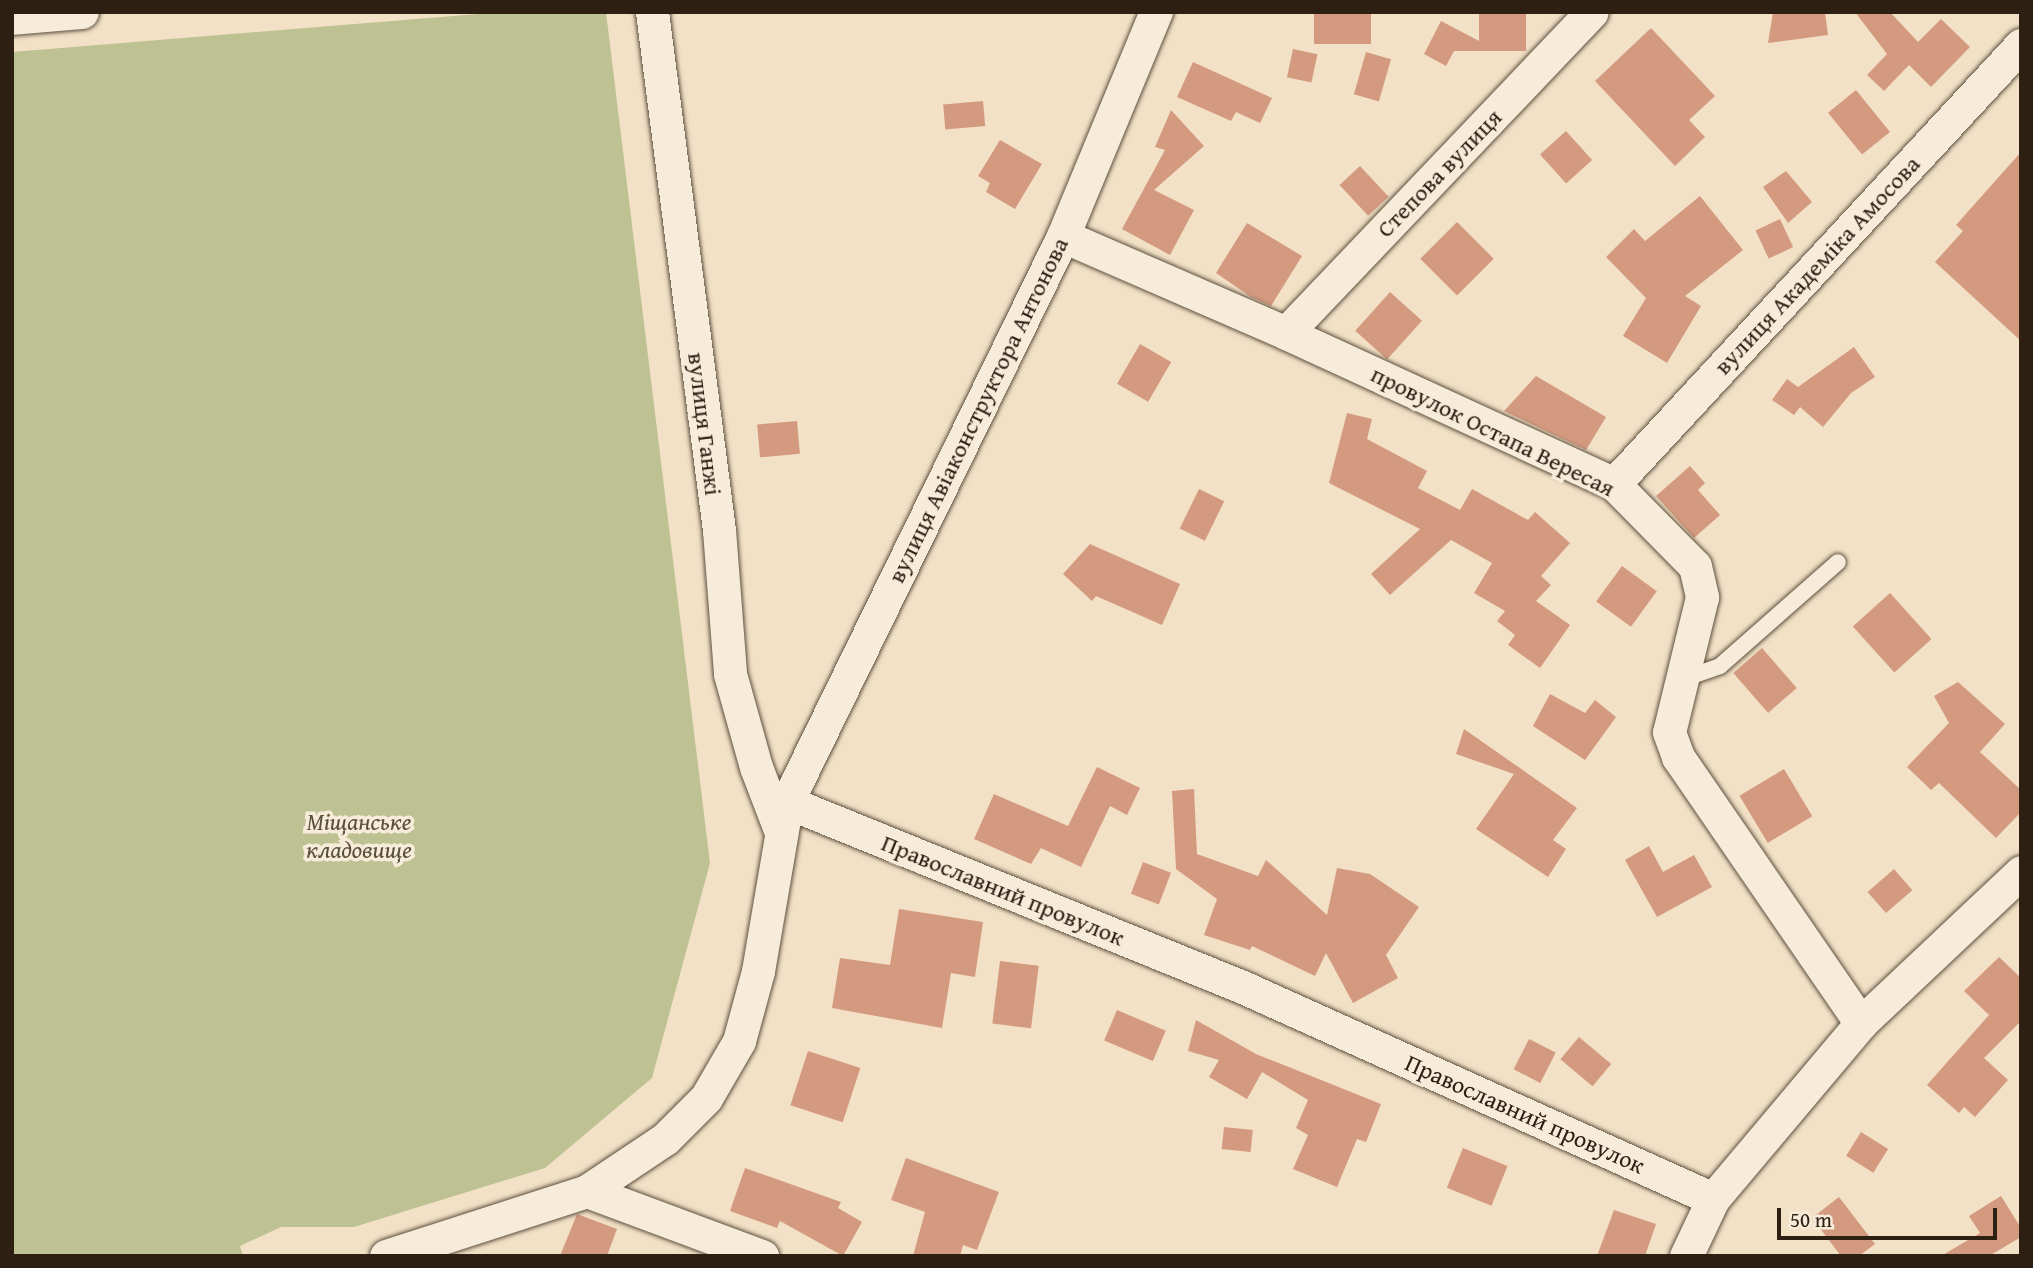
<!DOCTYPE html>
<html>
<head>
<meta charset="utf-8">
<style>
	body { margin:0 }
	#map { position:relative; width:2033px; height:1268px; overflow:hidden; background:#f2e1c6; font-family:"Gentium Book Plus",serif }
	div>[style] { position:absolute }
	.green>* { inset:0; background:#bec292 }
	.building>* { inset:0; background:#d49a7f; transform-origin:0 0 }
	.roads { filter:drop-shadow(0 0 2px #5e503f) drop-shadow(0 0 2px #5e503f) }
	.service>* { height:16px; margin:-8px; padding:0 8px; transform-origin:8px; border-radius:8px; background:#f7ecda }
	.minor>* { height:33px; margin:-16.5px; padding:0 16.5px; transform-origin:16.5px; border-radius:16.5px; background:#f7ecda }
	span { translate:-50% -50%; white-space:nowrap; text-align:center; line-height:1.15; -webkit-text-stroke:7px #f7ecda; paint-order:stroke }
	.street-label { font-size:24px; color:#2d1f12 }
	.park-label { font-size:24px; color:#585038; font-style:italic }
	.frame { position:absolute; inset:0; border:14px solid #2d1f12; pointer-events:none }
	.scale { position:absolute; left:1777px; top:1208px; width:220px; height:32px; box-sizing:border-box; border:4px solid #2d1f12; border-top:0; padding-left:9px; font-size:21px; line-height:24px; white-space:nowrap; color:#2d1f12; -webkit-text-stroke:5px #f7ecda; paint-order:stroke }
</style>
</head>
<body>
<div id="map">
	<div class="green">
		<div style="clip-path:polygon(502px 12px,606px 12px,710px 863px,652px 1078px,545px 1168px,354px 1227px,281px 1227px,240px 1246px,243px 1256px,12px 1256px,12px 52px)"></div>
	</div>
	<div class="building">
		<div style="left:1314px;top:12px;width:57px;height:32px"></div>
		<div style="clip-path:polygon(1479px 12px,1526px 12px,1526px 51px,1454px 51px,1446px 66px,1424px 54px,1441px 21px,1479px 41px)"></div>
		<div style="clip-path:polygon(1773px 12px,1825px 12px,1828px 35px,1768px 43px)"></div>
		<div style="clip-path:polygon(1855px 12px,1890px 12px,1918px 42px,1941px 19px,1970px 47px,1931px 87px,1909px 65px,1884px 91px,1867px 75px,1887px 54px)"></div>
		<div style="clip-path:polygon(1651px 28px,1715px 96px,1689px 120px,1705px 137px,1675px 166px,1595px 81px)"></div>
		<div style="left:1293px;top:49px;width:25px;height:29px;rotate:12deg"></div>
		<div style="left:1366px;top:52px;width:26px;height:44px;rotate:16deg"></div>
		<div style="clip-path:polygon(1193px 62px,1272px 98px,1260px 123px,1236px 112px,1231px 121px,1177px 97px)"></div>
		<div style="left:1856px;top:90px;width:54px;height:36px;rotate:51deg"></div>
		<div style="left:983px;top:101px;width:25px;height:40px;rotate:85deg"></div>
		<div style="clip-path:polygon(1171px 110px,1204px 146px,1154px 190px,1194px 210px,1170px 255px,1122px 229px,1165px 150px,1155px 147px)"></div>
		<div style="left:1566px;top:131px;width:39px;height:35px;rotate:48deg"></div>
		<div style="clip-path:polygon(1000px 140px,1042px 164px,1015px 209px,986px 192px,990px 183px,978px 176px)"></div>
		<div style="clip-path:polygon(2021px 152px,2021px 341px,1935px 262px,1963px 231px,1956px 225px)"></div>
		<div style="left:1360px;top:166px;width:42px;height:28px;rotate:47deg"></div>
		<div style="clip-path:polygon(1786px 171px,1812px 202px,1788px 223px,1763px 187px)"></div>
		<div style="clip-path:polygon(1700px 196px,1743px 250px,1685px 296px,1701px 306px,1667px 363px,1623px 336px,1646px 298px,1606px 257px,1634px 229px,1645px 241px)"></div>
		<div style="left:1780px;top:219px;width:31px;height:27px;rotate:65deg"></div>
		<div style="left:1457px;top:222px;width:52px;height:52px;rotate:45deg"></div>
		<div style="clip-path:polygon(1247px 223px,1302px 256px,1271px 306px,1251px 297px,1216px 273px)"></div>
		<div style="left:1390px;top:292px;width:43px;height:52px;rotate:42deg"></div>
		<div style="left:1140px;top:344px;width:36px;height:46px;rotate:30deg"></div>
		<div style="clip-path:polygon(1854px 347px,1875px 377px,1851px 393px,1823px 427px,1800px 407px,1794px 415px,1772px 400px,1787px 379px,1798px 387px)"></div>
		<div style="clip-path:polygon(1536px 376px,1606px 417px,1586px 450px,1504px 411px)"></div>
		<div style="clip-path:polygon(1347px 413px,1372px 419px,1367px 439px,1427px 471px,1418px 488px,1460px 510px,1472px 489px,1528px 520px,1535px 512px,1570px 543px,1541px 576px,1551px 585px,1536px 601px,1570px 625px,1540px 668px,1508px 645px,1515px 635px,1497px 621px,1505px 611px,1474px 593px,1492px 563px,1451px 540px,1390px 595px,1371px 574px,1420px 529px,1329px 483px)"></div>
		<div style="left:797px;top:421px;width:33px;height:40px;rotate:85deg"></div>
		<div style="clip-path:polygon(1690px 466px,1705px 483px,1698px 490px,1720px 515px,1694px 538px,1656px 496px)"></div>
		<div style="left:1199px;top:489px;width:28px;height:44px;rotate:26deg"></div>
		<div style="clip-path:polygon(1090px 544px,1180px 584px,1162px 625px,1096px 596px,1092px 601px,1063px 574px)"></div>
		<div style="left:1622px;top:566px;width:43px;height:44px;rotate:36deg"></div>
		<div style="left:1890px;top:593px;width:62px;height:50px;rotate:48deg"></div>
		<div style="left:1762px;top:648px;width:53px;height:38px;rotate:49deg"></div>
		<div style="clip-path:polygon(1958px 682px,2005px 724px,1980px 752px,2021px 790px,2021px 812px,1996px 838px,1939px 783px,1931px 790px,1907px 767px,1949px 723px,1934px 696px)"></div>
		<div style="clip-path:polygon(1550px 694px,1585px 713px,1595px 700px,1616px 717px,1585px 760px,1533px 726px)"></div>
		<div style="clip-path:polygon(1464px 729px,1577px 808px,1553px 840px,1566px 849px,1548px 877px,1476px 829px,1514px 774px,1456px 754px)"></div>
		<div style="clip-path:polygon(1097px 767px,1140px 788px,1127px 815px,1110px 806px,1081px 867px,1041px 848px,1031px 864px,974px 839px,994px 794px,1068px 826px)"></div>
		<div style="left:1784px;top:769px;width:55px;height:52px;rotate:59deg"></div>
		<div style="clip-path:polygon(1194px 789px,1197px 854px,1258px 876px,1266px 860px,1327px 915px,1337px 868px,1370px 874px,1419px 907px,1386px 955px,1398px 978px,1353px 1003px,1326px 953px,1315px 976px,1252px 946px,1250px 950px,1204px 935px,1217px 899px,1176px 869px,1172px 791px)"></div>
		<div style="clip-path:polygon(1649px 846px,1663px 872px,1694px 855px,1712px 887px,1657px 917px,1625px 860px)"></div>
		<div style="left:1143px;top:862px;width:30px;height:34px;rotate:21deg"></div>
		<div style="left:1894px;top:869px;width:28px;height:35px;rotate:49deg"></div>
		<div style="clip-path:polygon(899px 909px,983px 922px,975px 977px,951px 973px,942px 1028px,832px 1008px,840px 958px,890px 965px)"></div>
		<div style="clip-path:polygon(1999px 957px,2021px 978px,2021px 1021px,1984px 1058px,2008px 1080px,1975px 1117px,1964px 1107px,1959px 1113px,1927px 1085px,1989px 1015px,1964px 991px)"></div>
		<div style="left:1000px;top:961px;width:39px;height:63px;rotate:7deg"></div>
		<div style="left:1117px;top:1010px;width:53px;height:33px;rotate:23deg"></div>
		<div style="clip-path:polygon(1196px 1020px,1256px 1054px,1381px 1104px,1366px 1142px,1357px 1139px,1337px 1187px,1293px 1169px,1308px 1135px,1296px 1128px,1308px 1100px,1262px 1072px,1247px 1099px,1209px 1077px,1219px 1060px,1188px 1051px)"></div>
		<div style="left:1579px;top:1037px;width:42px;height:29px;rotate:40deg"></div>
		<div style="left:1529px;top:1039px;width:30px;height:34px;rotate:27deg"></div>
		<div style="left:808px;top:1051px;width:55px;height:57px;rotate:18deg"></div>
		<div style="left:1224px;top:1127px;width:29px;height:22px;rotate:6deg"></div>
		<div style="left:1861px;top:1132px;width:32px;height:28px;rotate:32deg"></div>
		<div style="left:1463px;top:1148px;width:48px;height:43px;rotate:22deg"></div>
		<div style="clip-path:polygon(906px 1158px,999px 1192px,977px 1250px,963px 1245px,960px 1256px,913px 1256px,925px 1212px,891px 1200px)"></div>
		<div style="clip-path:polygon(745px 1168px,841px 1202px,838px 1208px,862px 1222px,843px 1256px,780px 1221px,777px 1228px,730px 1211px)"></div>
		<div style="clip-path:polygon(2001px 1196px,2021px 1228px,2021px 1237px,1989px 1256px,1941px 1256px,1980px 1233px,1969px 1216px)"></div>
		<div style="clip-path:polygon(1839px 1197px,1875px 1244px,1859px 1256px,1841px 1256px,1812px 1218px)"></div>
		<div style="clip-path:polygon(1614px 1210px,1656px 1224px,1645px 1256px,1597px 1256px)"></div>
		<div style="clip-path:polygon(577px 1214px,617px 1229px,607px 1256px,560px 1256px)"></div>
	</div>
	<div class="roads">
		<div class="service">
			<div style="left:1683px;top:679px;width:39px;rotate:-19deg"></div>
			<div style="left:1720px;top:666px;width:157px;rotate:-41.4deg"></div>
		</div>
		<div class="minor">
			<div style="left:652px;top:12px;width:522px;rotate:82.63deg"></div>
			<div style="left:719px;top:530px;width:144px;rotate:85.6deg"></div>
			<div style="left:730px;top:674px;width:97px;rotate:74.4deg"></div>
			<div style="left:756px;top:767px;width:67px;rotate:69.1deg"></div>
			<div style="left:12px;top:18px;width:70px;rotate:-4.9deg"></div>
			<div style="left:1063px;top:236px;width:243px;rotate:23.5deg"></div>
			<div style="left:1286px;top:333px;width:361px;rotate:24.7deg"></div>
			<div style="left:1614px;top:484px;width:115px;rotate:45.4deg"></div>
			<div style="left:1695px;top:566px;width:32px;rotate:77deg"></div>
			<div style="left:1702px;top:597px;width:139px;rotate:103.7deg"></div>
			<div style="left:1669px;top:732px;width:27px;rotate:70deg"></div>
			<div style="left:1678px;top:757px;width:323px;rotate:55.5deg"></div>
			<div style="left:1286px;top:333px;width:443px;rotate:-46.4deg"></div>
			<div style="left:1614px;top:484px;width:599px;rotate:-47.17deg"></div>
			<div style="left:787px;top:802px;width:630px;rotate:-64deg"></div>
			<div style="left:1063px;top:236px;width:243px;rotate:-67.5deg"></div>
			<div style="left:587px;top:1191px;width:187px;rotate:20.4deg"></div>
			<div style="left:386px;top:1256px;width:211px;rotate:-17.9deg"></div>
			<div style="left:587px;top:1191px;width:94px;rotate:-33.7deg"></div>
			<div style="left:665px;top:1139px;width:58px;rotate:-45deg"></div>
			<div style="left:706px;top:1098px;width:66px;rotate:-59.9deg"></div>
			<div style="left:739px;top:1041px;width:73px;rotate:-74.8deg"></div>
			<div style="left:758px;top:971px;width:171px;rotate:-80.3deg"></div>
			<div style="left:787px;top:802px;width:497px;rotate:22.1deg"></div>
			<div style="left:1247px;top:989px;width:511px;rotate:24.26deg"></div>
			<div style="left:1686px;top:1256px;width:63px;rotate:-64.7deg"></div>
			<div style="left:1713px;top:1199px;width:230px;rotate:-49.9deg"></div>
			<div style="left:1861px;top:1023px;width:220px;rotate:-43.3deg"></div>
		</div>
	</div>
	<div class="street-label">
		<span style="left:1439px;top:173px;rotate:-46deg">Степова вулиця</span>
		<span style="left:1817px;top:265px;rotate:-47deg">вулиця Академіка Амосова</span>
		<span style="left:978px;top:410px;rotate:-64deg">вулиця Авіаконструктора Антонова</span>
		<span style="left:705px;top:424px;rotate:83deg">вулиця Ганжі</span>
		<span style="left:1493px;top:431px;rotate:26deg">провулок Остапа Вересая</span>
		<span style="left:1003px;top:890px;rotate:22deg">Православний провулок</span>
		<span style="left:1525px;top:1114px;rotate:24deg">Православний провулок</span>
	</div>
	<div class="park-label">
		<span style="left:359px;top:836px">Міщанське<br>кладовище</span>
	</div>
	<div class="frame"></div>
	<div class="scale">50 m</div>
</div>
</body>
</html>
